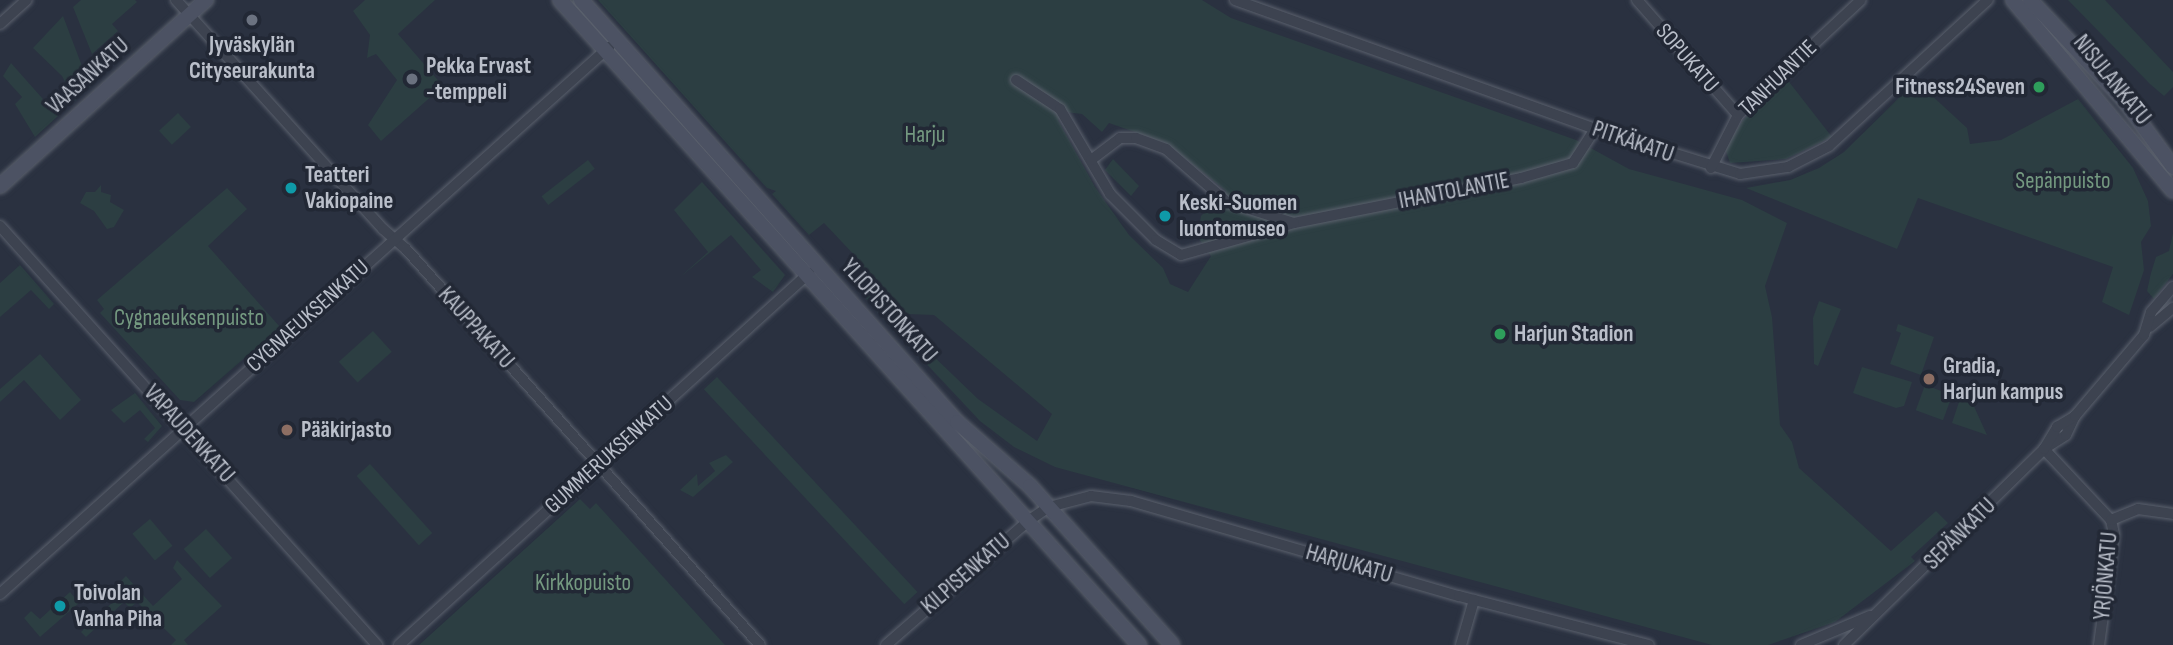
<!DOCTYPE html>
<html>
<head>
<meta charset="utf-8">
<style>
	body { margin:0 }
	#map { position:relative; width:2173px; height:645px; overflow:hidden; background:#2a3140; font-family:"Sofia Sans Condensed",sans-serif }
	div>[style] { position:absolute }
	.green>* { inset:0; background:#2c3e42; transform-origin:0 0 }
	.roads { filter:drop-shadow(0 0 2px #5b616d) drop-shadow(0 0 2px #5b616d) }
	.street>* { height:10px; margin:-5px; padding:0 5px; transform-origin:5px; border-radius:5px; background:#3d4350 }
	.secondary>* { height:14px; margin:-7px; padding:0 7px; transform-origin:7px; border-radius:7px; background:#4c5263 }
	.dots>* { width:19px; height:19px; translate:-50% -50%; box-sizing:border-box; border:4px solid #222835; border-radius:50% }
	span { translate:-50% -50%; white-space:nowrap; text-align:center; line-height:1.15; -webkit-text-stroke:7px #222835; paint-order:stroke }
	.poi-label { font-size:23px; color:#babfca; font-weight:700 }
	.left { translate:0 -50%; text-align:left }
	.right { translate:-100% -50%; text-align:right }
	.street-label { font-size:23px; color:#babfca }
	.park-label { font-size:23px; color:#749980 }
</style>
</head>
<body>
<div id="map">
	<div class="green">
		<div style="clip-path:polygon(81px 0,135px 0,137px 2px,112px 24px,118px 31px,92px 54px,73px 7px)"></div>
		<div style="clip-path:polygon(365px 0,435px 0,398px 34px,443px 86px,381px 141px,368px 125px,397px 80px,376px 54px,367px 58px,370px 35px,353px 11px)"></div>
		<div style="clip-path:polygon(evenodd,598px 0,1202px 0,1231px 18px,1576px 140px,1629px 169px,1742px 200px,1787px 223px,1765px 286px,1772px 317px,1780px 425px,1792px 442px,1799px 468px,1891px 551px,1936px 511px,1948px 523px,1911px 557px,1915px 561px,1835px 622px,1768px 645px,1712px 645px,1055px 467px,1014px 447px,980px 421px,890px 325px,899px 323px,978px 399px,1037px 441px,1052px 414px,934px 315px,879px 313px,843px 273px,858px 259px,824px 223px,809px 235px,772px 194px,776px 191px,767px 188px,598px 0,1065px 112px,1082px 114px,1102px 132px,1109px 123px,1166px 143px,1226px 191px,1201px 216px,1197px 236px,1211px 256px,1188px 292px,1170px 284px,1163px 268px,1129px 235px,1095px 187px,1058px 120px,1065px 112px)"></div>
		<div style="clip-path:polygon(2068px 0,2105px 0,2173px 72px,2173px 87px,2164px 96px,2150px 84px)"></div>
		<div style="clip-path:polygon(63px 16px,82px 66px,95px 82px,75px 101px,62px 76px,33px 48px)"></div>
		<div style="clip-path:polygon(11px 63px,58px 116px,35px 137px,15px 104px,22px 97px,3px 76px)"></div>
		<div style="clip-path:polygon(1786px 78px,1832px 137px,1786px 159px,1730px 163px,1725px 148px,1743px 120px)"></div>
		<div style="clip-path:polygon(1916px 81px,1967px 128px,1970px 144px,2001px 140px,2078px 99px,2133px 168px,2148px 201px,2151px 226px,2141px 242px,2144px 270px,2129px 315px,2102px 302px,2113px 267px,1918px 198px,1897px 249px,1746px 188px,1790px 180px,1819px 168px,1844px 152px)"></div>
		<div style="left:178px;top:113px;width:19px;height:26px;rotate:47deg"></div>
		<div style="clip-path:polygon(1113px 159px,1139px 186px,1131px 196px,1105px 170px)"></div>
		<div style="left:588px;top:160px;width:11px;height:59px;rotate:52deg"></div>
		<div style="clip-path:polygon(702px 182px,785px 275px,773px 292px,752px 277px,761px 270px,731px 235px,679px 278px,708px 252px,674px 210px)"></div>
		<div style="clip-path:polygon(101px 185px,101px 192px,111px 195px,110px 202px,124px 210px,114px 227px,107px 229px,94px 211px,80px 203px,86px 192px,95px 192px)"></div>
		<div style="clip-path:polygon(227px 188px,247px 209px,208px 246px,280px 327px,194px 402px,180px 400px,100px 313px,104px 309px,97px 300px)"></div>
		<div style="clip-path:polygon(2173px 233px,2173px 274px,2154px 299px,2147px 291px,2151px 273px,2156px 257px,2169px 251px)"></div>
		<div style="clip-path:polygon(20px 265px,54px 304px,49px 309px,31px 290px,0 317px,0 283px)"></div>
		<div style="clip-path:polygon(1819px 301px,1841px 309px,1818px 366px,1814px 364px,1813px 318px)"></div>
		<div style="clip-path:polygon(1898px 324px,1934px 337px,1921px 375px,1890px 364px,1901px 333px,1896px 331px)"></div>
		<div style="left:373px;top:331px;width:28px;height:46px;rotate:48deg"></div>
		<div style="clip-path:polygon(40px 354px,81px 400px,60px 420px,24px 380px,0 402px,0 389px)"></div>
		<div style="clip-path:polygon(1862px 367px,1912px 382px,1904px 406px,1896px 408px,1853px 393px)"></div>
		<div style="left:717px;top:377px;width:294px;height:18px;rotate:47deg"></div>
		<div style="left:1925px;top:385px;width:29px;height:27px;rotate:20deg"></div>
		<div style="clip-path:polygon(135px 393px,162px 426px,148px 442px,144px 439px,155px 428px,140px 410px,124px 423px,111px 410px)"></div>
		<div style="clip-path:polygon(1960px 399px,1972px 402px,1987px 435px,1952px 423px)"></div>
		<div style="clip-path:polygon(726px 455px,733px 462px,693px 497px,680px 490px,697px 474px,698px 486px,715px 471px,709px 463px)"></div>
		<div style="left:370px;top:464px;width:93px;height:18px;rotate:48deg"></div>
		<div style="clip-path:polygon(580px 499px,590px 509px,596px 503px,725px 645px,419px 645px)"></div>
		<div style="left:150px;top:519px;width:35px;height:23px;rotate:50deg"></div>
		<div style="left:206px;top:529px;width:39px;height:30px;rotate:48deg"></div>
		<div style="clip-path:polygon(177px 560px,222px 606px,184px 640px,188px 645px,171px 645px,176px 640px,137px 602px,130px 608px,124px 602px,86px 637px,81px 632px,115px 600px,109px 593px,126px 576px,153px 606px,182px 579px,173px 568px)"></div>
		<div style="clip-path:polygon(70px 592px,79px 603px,40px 637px,24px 618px,31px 611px,40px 619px)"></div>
	</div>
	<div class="roads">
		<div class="street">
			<div style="left:176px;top:0;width:309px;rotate:47.9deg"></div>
			<div style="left:383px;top:229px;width:30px;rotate:41deg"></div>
			<div style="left:406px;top:249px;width:531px;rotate:48.21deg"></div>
			<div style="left:1235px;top:0;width:382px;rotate:19.7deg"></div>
			<div style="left:1595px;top:129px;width:152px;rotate:17.2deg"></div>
			<div style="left:1740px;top:174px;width:49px;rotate:-8.3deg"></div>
			<div style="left:1788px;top:167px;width:46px;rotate:-27.1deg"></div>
			<div style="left:1829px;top:146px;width:216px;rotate:-42.6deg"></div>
			<div style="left:1637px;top:0;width:153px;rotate:48.7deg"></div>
			<div style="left:0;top:24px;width:36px;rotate:-42deg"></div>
			<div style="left:1016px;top:80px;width:53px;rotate:33.4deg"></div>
			<div style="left:1060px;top:109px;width:99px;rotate:59.5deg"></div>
			<div style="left:1110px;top:194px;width:65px;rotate:45deg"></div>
			<div style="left:1156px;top:240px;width:29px;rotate:31deg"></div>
			<div style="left:1181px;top:255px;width:117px;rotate:-15.8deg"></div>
			<div style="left:1294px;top:223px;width:231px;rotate:-11.2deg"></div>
			<div style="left:1521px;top:178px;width:54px;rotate:-16.1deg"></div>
			<div style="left:1573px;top:163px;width:40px;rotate:-57.1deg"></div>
			<div style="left:1091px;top:160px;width:36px;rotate:-37deg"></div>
			<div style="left:1120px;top:138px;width:16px"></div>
			<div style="left:1136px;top:138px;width:32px;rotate:20deg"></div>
			<div style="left:1166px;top:149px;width:81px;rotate:41deg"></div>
			<div style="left:1227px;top:202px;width:70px;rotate:17.4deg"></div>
			<div style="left:1711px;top:168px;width:59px;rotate:-63deg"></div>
			<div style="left:1738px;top:115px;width:168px;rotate:-43.1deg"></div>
			<div style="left:0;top:226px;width:564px;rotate:48.02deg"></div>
			<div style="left:2150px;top:327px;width:30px;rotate:-40deg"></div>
			<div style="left:2047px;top:447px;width:22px;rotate:-32deg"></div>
			<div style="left:2066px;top:435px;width:21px;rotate:-65deg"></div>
			<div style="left:2044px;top:449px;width:98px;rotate:46.7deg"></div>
			<div style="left:2111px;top:520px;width:14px;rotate:78deg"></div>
			<div style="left:2114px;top:534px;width:112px;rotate:97.7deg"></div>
			<div style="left:2111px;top:520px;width:29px;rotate:-22deg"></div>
			<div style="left:2138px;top:509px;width:35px;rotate:8deg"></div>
			<div style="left:0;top:594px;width:819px;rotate:-41.93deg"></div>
			<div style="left:399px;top:645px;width:554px;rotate:-42.22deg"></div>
			<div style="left:886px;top:645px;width:189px;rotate:-41.1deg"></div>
			<div style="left:1028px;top:521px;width:25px;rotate:-34deg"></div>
			<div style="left:1049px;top:507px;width:43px;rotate:-14.7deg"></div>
			<div style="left:1091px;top:496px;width:40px;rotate:7.1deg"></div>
			<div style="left:1131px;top:501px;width:341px;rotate:16.2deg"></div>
			<div style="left:1459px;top:596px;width:196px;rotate:14.5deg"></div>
			<div style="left:1461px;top:645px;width:47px;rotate:-73.9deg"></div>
			<div style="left:1801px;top:645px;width:75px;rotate:-22.8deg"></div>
			<div style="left:1844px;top:645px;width:280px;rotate:-44.4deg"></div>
			<div style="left:2044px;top:449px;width:26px;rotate:-59deg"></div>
			<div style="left:2057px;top:427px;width:21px;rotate:-31deg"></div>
			<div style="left:2075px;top:416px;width:106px;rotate:-49.6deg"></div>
			<div style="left:2144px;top:335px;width:24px;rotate:-73deg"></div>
			<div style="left:2151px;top:312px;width:33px;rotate:-49deg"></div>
		</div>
		<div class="secondary">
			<div style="left:560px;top:0;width:867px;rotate:48.09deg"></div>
			<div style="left:581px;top:0;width:565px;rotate:48.3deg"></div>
			<div style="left:957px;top:422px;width:97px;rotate:41.2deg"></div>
			<div style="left:1030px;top:486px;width:213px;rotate:48.2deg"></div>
			<div style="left:2013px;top:0;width:249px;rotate:50deg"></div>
			<div style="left:2030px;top:0;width:137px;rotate:46.8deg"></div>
			<div style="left:2124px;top:100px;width:83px;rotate:53.8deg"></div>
			<div style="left:0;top:186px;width:278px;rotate:-42.1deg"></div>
		</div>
	</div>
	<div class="dots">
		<div style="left:252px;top:20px;background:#6b7280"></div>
		<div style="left:412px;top:79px;background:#6b7280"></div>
		<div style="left:2039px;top:87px;background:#2e9e5b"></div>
		<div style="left:291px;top:188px;background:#0f9aa8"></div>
		<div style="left:1165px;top:216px;background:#0f9aa8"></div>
		<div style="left:1500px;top:334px;background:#2e9e5b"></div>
		<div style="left:1929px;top:379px;background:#8d6e63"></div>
		<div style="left:287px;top:430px;background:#8d6e63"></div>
		<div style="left:60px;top:606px;background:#0f9aa8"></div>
	</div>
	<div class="poi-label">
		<span style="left:252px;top:58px">Jyväskylän<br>Cityseurakunta</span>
		<span class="left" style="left:426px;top:79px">Pekka Ervast<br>-temppeli</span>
		<span class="right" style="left:2025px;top:87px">Fitness24Seven</span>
		<span class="left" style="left:305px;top:188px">Teatteri<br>Vakiopaine</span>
		<span class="left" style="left:1179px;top:216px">Keski-Suomen<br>luontomuseo</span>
		<span class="left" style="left:1514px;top:334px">Harjun Stadion</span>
		<span class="left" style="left:1943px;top:379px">Gradia,<br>Harjun kampus</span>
		<span class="left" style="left:301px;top:430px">Pääkirjasto</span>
		<span class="left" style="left:74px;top:606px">Toivolan<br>Vanha Piha</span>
	</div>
	<div class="street-label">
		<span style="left:1687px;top:58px;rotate:49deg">SOPUKATU</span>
		<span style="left:88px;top:76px;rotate:-42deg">VAASANKATU</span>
		<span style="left:1778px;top:78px;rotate:-44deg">TANHUANTIE</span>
		<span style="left:2112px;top:80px;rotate:51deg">NISULANKATU</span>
		<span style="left:1633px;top:142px;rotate:19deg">PITKÄKATU</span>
		<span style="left:1454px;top:191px;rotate:-11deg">IHANTOLANTIE</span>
		<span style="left:889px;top:311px;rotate:48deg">YLIOPISTONKATU</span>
		<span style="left:308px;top:316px;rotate:-42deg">CYGNAEUKSENKATU</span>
		<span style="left:476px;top:328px;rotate:48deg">KAUPPAKATU</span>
		<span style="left:189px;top:434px;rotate:48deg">VAPAUDENKATU</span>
		<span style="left:609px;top:455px;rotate:-42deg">GUMMERUKSENKATU</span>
		<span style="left:1960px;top:534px;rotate:-45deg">SEPÄNKATU</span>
		<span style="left:1349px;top:564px;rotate:16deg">HARJUKATU</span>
		<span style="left:966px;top:574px;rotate:-41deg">KILPISENKATU</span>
		<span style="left:2106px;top:576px;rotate:-85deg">YRJÖNKATU</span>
	</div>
	<div class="park-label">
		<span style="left:925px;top:135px">Harju</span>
		<span style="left:2063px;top:181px">Sepänpuisto</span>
		<span style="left:189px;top:318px">Cygnaeuksenpuisto</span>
		<span style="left:583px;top:583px">Kirkkopuisto</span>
	</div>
</div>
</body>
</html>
